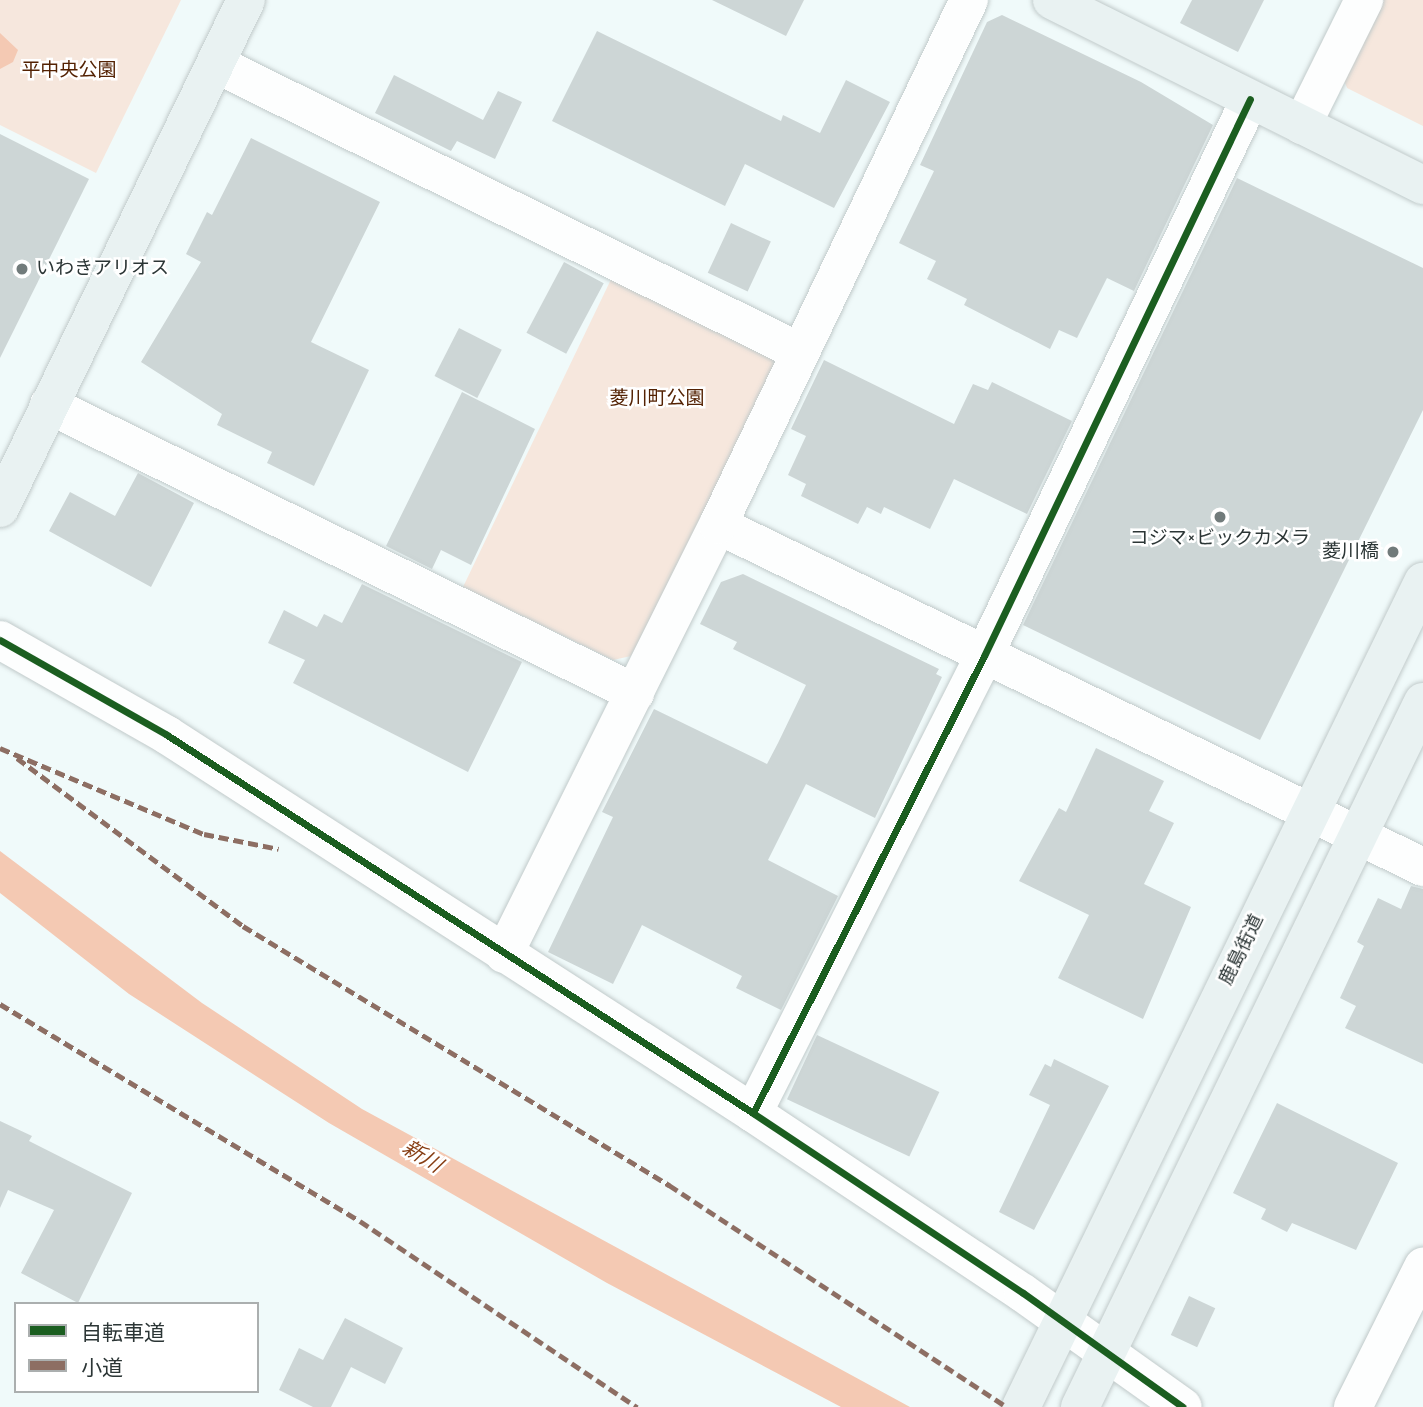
<!DOCTYPE html>
<html>
<head>
<meta charset="utf-8">
<style>
	body { margin:0 }
	#map { position:relative; width:1423px; height:1407px; overflow:hidden; background:#f0fafa; font-family:"Sofia Sans Condensed","Noto Sans JP",sans-serif }
	div>[style] { position:absolute }
	.green>* { inset:0; background:#f6e7dd }
	.water>* { inset:0; background:#f4c9b3 }
	.building>* { inset:0; background:#cdd6d6; transform-origin:0 0 }
	.roads { filter:drop-shadow(0 0 2px #c1caca) drop-shadow(0 0 2px #c1caca) }
	.street>* { height:38px; margin:-19px; padding:0 19px; transform-origin:19px; border-radius:19px; background:#fdfefe }
	.secondary>* { height:38px; margin:-19px; padding:0 19px; transform-origin:19px; border-radius:19px; background:#e9f2f2 }
	.quiet>* { height:5px; margin-top:-2.5px; transform-origin:0; background:repeating-linear-gradient(90deg,#8d6e63 0 10px,transparent 0 15px) }
	.cycleway>* { height:7px; margin:-3.5px; padding:0 3.5px; transform-origin:3.5px; border-radius:3.5px; background:#1b5e20 }
	.dots>* { width:19px; height:19px; translate:-50% -50%; box-sizing:border-box; border:4px solid #fff; border-radius:50% }
	span { translate:-50% -50%; white-space:nowrap; text-align:center; line-height:1.15; -webkit-text-stroke:5px #fff; paint-order:stroke }
	.park-label { font-size:19px; color:#542203 }
	.poi-label { font-size:19px; color:#2c3636 }
	.left { translate:0 -50%; text-align:left }
	.right { translate:-100% -50%; text-align:right }
	.street-label { font-size:19px; color:#2c3636 }
	.water-label { font-size:21px; color:#883f15; font-style:italic }
	.legend { position:absolute; left:14px; top:1302px; width:245px; height:91px; box-sizing:border-box; background:#fff; border:2px solid #abafaf; margin:0; padding:9px 12px; list-style:none; font-size:21px; color:#2c3636 }
	.legend li { display:flex; align-items:center; gap:14px; height:35px }
	.legend b { width:35px; border:2px solid #abafaf }
</style>
</head>
<body>
<div id="map">
	<div class="green">
		<div style="clip-path:polygon(0 0,181px 0,96px 173px,0 125px)"></div>
		<div style="clip-path:polygon(1379px 0,1423px 0,1423px 126px,1347px 88px,1342px 75px)"></div>
		<div style="clip-path:polygon(616px 269px,781px 364px,631px 656px,613px 660px,463px 587px)"></div>
	</div>
	<div class="water">
		<div style="clip-path:polygon(0 33px,18px 50px,13px 62px,0 69px)"></div>
		<div style="clip-path:polygon(0 851px,202px 1003px,362px 1109px,910px 1407px,841px 1407px,607px 1283px,329px 1123px,129px 994px,0 893px)"></div>
	</div>
	<div class="building">
		<div style="clip-path:polygon(712px 0,804px 0,786px 36px)"></div>
		<div style="clip-path:polygon(1192px 0,1264px 0,1238px 52px,1180px 23px)"></div>
		<div style="clip-path:polygon(1002px 15px,1141px 82px,1213px 125px,1134px 291px,1107px 278px,1077px 338px,1059px 330px,1050px 349px,964px 305px,967px 299px,927px 279px,936px 261px,899px 243px,934px 171px,920px 165px,987px 22px)"></div>
		<div style="clip-path:polygon(597px 31px,781px 121px,783px 115px,820px 133px,846px 80px,890px 102px,834px 208px,745px 164px,725px 206px,552px 121px)"></div>
		<div style="clip-path:polygon(394px 75px,483px 120px,498px 91px,522px 102px,495px 159px,457px 141px,451px 151px,375px 113px)"></div>
		<div style="clip-path:polygon(0 134px,89px 179px,0 358px)"></div>
		<div style="clip-path:polygon(251px 138px,380px 202px,311px 342px,369px 370px,314px 486px,267px 463px,272px 452px,217px 425px,222px 414px,141px 362px,201px 262px,186px 254px,207px 212px,212px 215px)"></div>
		<div style="clip-path:polygon(1237px 178px,1423px 268px,1423px 410px,1260px 740px,1023px 625px)"></div>
		<div style="left:731px;top:223px;width:44px;height:55px;rotate:25deg"></div>
		<div style="left:564px;top:262px;width:45px;height:80px;rotate:28deg"></div>
		<div style="left:459px;top:328px;width:48px;height:54px;rotate:27deg"></div>
		<div style="clip-path:polygon(824px 360px,954px 424px,973px 384px,988px 390px,992px 382px,1072px 421px,1027px 514px,954px 479px,930px 529px,884px 507px,881px 514px,867px 507px,858px 524px,801px 496px,806px 484px,788px 475px,806px 436px,791px 429px)"></div>
		<div style="clip-path:polygon(462px 392px,535px 429px,471px 565px,441px 550px,432px 569px,386px 546px)"></div>
		<div style="clip-path:polygon(138px 473px,194px 503px,151px 587px,49px 531px,70px 492px,115px 516px)"></div>
		<div style="clip-path:polygon(743px 574px,939px 669px,936px 674px,942px 677px,875px 818px,806px 784px,768px 860px,838px 896px,781px 1010px,736px 988px,742px 976px,642px 925px,613px 984px,548px 952px,613px 817px,602px 812px,654px 709px,767px 764px,778px 743px,806px 685px,733px 649px,737px 642px,700px 624px,721px 582px)"></div>
		<div style="clip-path:polygon(362px 584px,522px 662px,468px 772px,293px 683px,305px 660px,268px 643px,284px 610px,317px 627px,324px 614px,342px 623px)"></div>
		<div style="clip-path:polygon(1096px 748px,1164px 781px,1149px 811px,1174px 823px,1144px 884px,1191px 907px,1143px 1019px,1058px 978px,1089px 915px,1019px 881px,1059px 808px,1066px 812px)"></div>
		<div style="clip-path:polygon(1411px 886px,1423px 889px,1423px 1064px,1345px 1028px,1356px 1006px,1340px 998px,1364px 946px,1357px 942px,1378px 898px,1401px 909px)"></div>
		<div style="left:817px;top:1035px;width:135px;height:71px;rotate:25deg"></div>
		<div style="clip-path:polygon(1054px 1059px,1109px 1086px,1034px 1230px,999px 1212px,1050px 1105px,1029px 1095px,1045px 1064px,1051px 1067px)"></div>
		<div style="clip-path:polygon(1277px 1103px,1398px 1163px,1356px 1250px,1292px 1223px,1287px 1232px,1261px 1219px,1266px 1209px,1233px 1193px)"></div>
		<div style="clip-path:polygon(0 1121px,32px 1136px,29px 1141px,132px 1193px,78px 1303px,21px 1273px,54px 1210px,8px 1190px,0 1208px)"></div>
		<div style="left:1189px;top:1296px;width:29px;height:43px;rotate:25deg"></div>
		<div style="clip-path:polygon(345px 1318px,403px 1348px,385px 1384px,351px 1367px,331px 1407px,313px 1407px,279px 1390px,299px 1348px,323px 1360px)"></div>
	</div>
	<div class="roads">
		<div class="street">
			<div style="left:216px;top:64px;width:651px;rotate:26.25deg"></div>
			<div style="left:1302px;top:125px;width:140px;rotate:-63.6deg"></div>
			<div style="left:49px;top:405px;width:653px;rotate:26.17deg"></div>
			<div style="left:718px;top:525px;width:784px;rotate:25.88deg"></div>
			<div style="left:0;top:640px;width:192px;rotate:29.6deg"></div>
			<div style="left:167px;top:735px;width:697px;rotate:32.82deg"></div>
			<div style="left:753px;top:1113px;width:324px;rotate:33.7deg"></div>
			<div style="left:1023px;top:1293px;width:196px;rotate:35.5deg"></div>
			<div style="left:504px;top:954px;width:479px;rotate:-63.5deg"></div>
			<div style="left:718px;top:525px;width:582px;rotate:-64.45deg"></div>
			<div style="left:753px;top:1113px;width:512px;rotate:-63.18deg"></div>
			<div style="left:984px;top:656px;width:617px;rotate:-64.47deg"></div>
			<div style="left:1353px;top:1407px;width:157px;rotate:-63.4deg"></div>
		</div>
		<div class="secondary">
			<div style="left:1052px;top:0;width:415px;rotate:26.5deg"></div>
			<div style="left:0;top:508px;width:564px;rotate:-64.16deg"></div>
			<div style="left:1021px;top:1407px;width:918px;rotate:-64.02deg"></div>
			<div style="left:1080px;top:1407px;width:784px;rotate:-64.06deg"></div>
		</div>
	</div>
	<div class="quiet">
		<div style="left:0;top:748px;width:221px;rotate:22.9deg"></div>
		<div style="left:204px;top:834px;width:76px;rotate:11.3deg"></div>
		<div style="left:17px;top:758px;width:282px;rotate:36.6deg"></div>
		<div style="left:243px;top:926px;width:499px;rotate:31.3deg"></div>
		<div style="left:669px;top:1185px;width:404px;rotate:33.3deg"></div>
		<div style="left:0;top:1004px;width:420px;rotate:31.1deg"></div>
		<div style="left:360px;top:1221px;width:334px;rotate:33.9deg"></div>
	</div>
	<div class="cycleway">
		<div style="left:0;top:640px;width:192px;rotate:29.6deg"></div>
		<div style="left:167px;top:735px;width:697px;rotate:32.82deg"></div>
		<div style="left:753px;top:1113px;width:324px;rotate:33.7deg"></div>
		<div style="left:1023px;top:1293px;width:196px;rotate:35.5deg"></div>
		<div style="left:753px;top:1113px;width:512px;rotate:-63.18deg"></div>
		<div style="left:984px;top:656px;width:617px;rotate:-64.47deg"></div>
	</div>
	<div class="dots">
		<div style="left:22px;top:269px;background:#717b7b"></div>
		<div style="left:1220px;top:517px;background:#717b7b"></div>
		<div style="left:1393px;top:552px;background:#717b7b"></div>
	</div>
	<div class="park-label">
		<span style="left:69px;top:71px">平中央公園</span>
		<span style="left:657px;top:399px">菱川町公園</span>
	</div>
	<div class="poi-label">
		<span class="left" style="left:36px;top:269px">いわきアリオス</span>
		<span style="left:1220px;top:539px">コジマ×ビックカメラ</span>
		<span class="right" style="left:1379px;top:552px">菱川橋</span>
	</div>
	<div class="street-label">
		<span style="left:1242px;top:950px;rotate:-64deg">鹿島街道</span>
	</div>
	<div class="water-label">
		<span style="left:422px;top:1157px;rotate:32deg">新川</span>
	</div>
	<ul class="legend">
	<li><b style="height:9px;background:#1b5e20"></b>自転車道</li>
	<li><b style="height:9px;background:#8d6e63"></b>小道</li>
	</ul>
</div>
</body>
</html>
